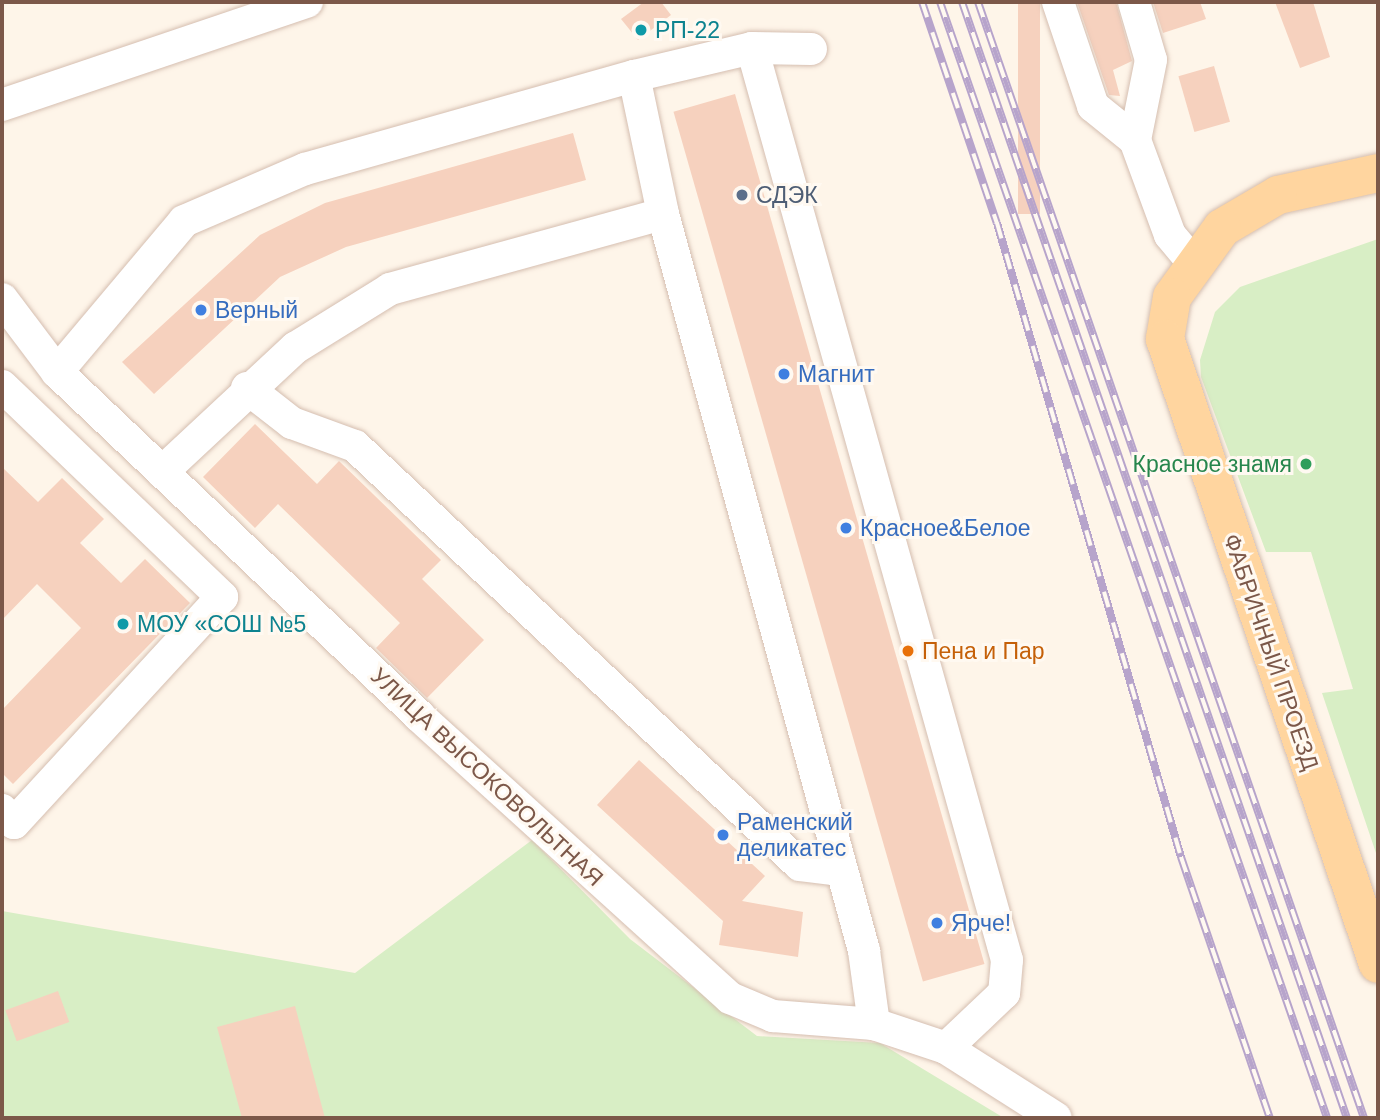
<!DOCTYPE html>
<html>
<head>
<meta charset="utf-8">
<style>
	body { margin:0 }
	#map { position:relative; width:1380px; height:1120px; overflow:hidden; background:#fef5e9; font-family:Helvetica,sans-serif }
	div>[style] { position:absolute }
	.green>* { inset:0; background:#d8eec5 }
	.building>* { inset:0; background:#f6d1be; transform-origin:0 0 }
	.roads { filter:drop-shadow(0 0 2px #d5beb0) drop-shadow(0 0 2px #d5beb0) }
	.minor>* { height:32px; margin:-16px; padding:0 16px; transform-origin:16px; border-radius:16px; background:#fff }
	.major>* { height:38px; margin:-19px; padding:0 19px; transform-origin:19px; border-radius:19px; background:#ffd59f }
	.rail>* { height:8px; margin-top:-4px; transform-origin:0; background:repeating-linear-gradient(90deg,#fff9f1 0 16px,#b7a4cb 0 32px); box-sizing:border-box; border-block:2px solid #b7a4cb }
	.dots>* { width:19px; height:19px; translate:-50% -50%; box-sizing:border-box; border:4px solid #fff9f1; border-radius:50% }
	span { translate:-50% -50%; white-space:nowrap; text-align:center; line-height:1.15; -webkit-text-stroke:6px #fff9f1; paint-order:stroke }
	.culture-label { font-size:23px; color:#0d838f }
	.left { translate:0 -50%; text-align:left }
	.service-label { font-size:23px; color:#4e5e75 }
	.shop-label { font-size:23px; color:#366cbe }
	.leisure-label { font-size:23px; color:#27864d }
	.right { translate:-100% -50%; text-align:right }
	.food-label { font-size:23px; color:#c56008 }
	.street-label { font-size:23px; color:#7c5849 }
	.frame { position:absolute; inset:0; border:4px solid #7c5849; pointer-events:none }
</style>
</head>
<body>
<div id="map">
	<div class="green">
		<div style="clip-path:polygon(1378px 239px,1378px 859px,1322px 693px,1353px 689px,1311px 552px,1266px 552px,1201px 377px,1200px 360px,1215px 312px,1240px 287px)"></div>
		<div style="clip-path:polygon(532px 840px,630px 939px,757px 1036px,880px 1043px,1004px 1118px,2px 1118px,2px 911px,355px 973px)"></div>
	</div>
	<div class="building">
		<div style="clip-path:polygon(644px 2px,661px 2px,671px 15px,638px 40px,621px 19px)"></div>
		<div style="left:1018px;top:2px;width:22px;height:212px"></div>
		<div style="clip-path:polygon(1077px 2px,1116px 2px,1132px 61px,1113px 70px,1120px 96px,1109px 95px)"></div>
		<div style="clip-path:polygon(1153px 2px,1200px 2px,1206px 19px,1163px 33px)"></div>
		<div style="clip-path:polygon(1275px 2px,1313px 2px,1330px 57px,1300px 68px)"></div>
		<div style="left:1214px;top:66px;width:58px;height:37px;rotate:74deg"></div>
		<div style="left:735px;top:94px;width:905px;height:64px;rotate:74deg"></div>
		<div style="clip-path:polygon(573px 133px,586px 180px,346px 247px,280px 277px,154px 394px,122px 362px,260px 235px,325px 203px)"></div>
		<div style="clip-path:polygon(255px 424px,317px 484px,339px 461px,441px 560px,422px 579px,484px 640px,427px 698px,376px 648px,400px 623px,278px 504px,255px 528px,203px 477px)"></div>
		<div style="clip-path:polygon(2px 467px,38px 502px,62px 478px,104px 519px,80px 543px,121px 583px,145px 559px,190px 603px,13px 784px,2px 773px,2px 710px,81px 628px,37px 584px,2px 620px)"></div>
		<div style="clip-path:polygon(639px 760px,765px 876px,742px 901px,803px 912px,798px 957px,719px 945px,723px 921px,597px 805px)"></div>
		<div style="left:58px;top:991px;width:33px;height:56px;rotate:70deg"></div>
		<div style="clip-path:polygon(295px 1006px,325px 1118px,242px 1118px,217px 1027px)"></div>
	</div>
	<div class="roads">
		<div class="minor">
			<div style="left:1058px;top:2px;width:110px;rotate:71.4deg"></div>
			<div style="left:1093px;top:106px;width:54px;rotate:39deg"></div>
			<div style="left:1135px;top:140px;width:101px;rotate:69.8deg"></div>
			<div style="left:1170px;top:235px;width:38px;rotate:50deg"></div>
			<div style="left:1134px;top:2px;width:60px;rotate:73.7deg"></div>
			<div style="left:1151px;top:60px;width:82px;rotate:101.3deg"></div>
			<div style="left:752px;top:48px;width:59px;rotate:1deg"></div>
			<div style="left:634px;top:76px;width:121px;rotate:-13.3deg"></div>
			<div style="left:752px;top:48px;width:947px;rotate:74.38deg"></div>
			<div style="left:1007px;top:960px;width:33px;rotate:95deg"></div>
			<div style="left:1004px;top:993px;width:80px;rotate:136.5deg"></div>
			<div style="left:2px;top:105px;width:322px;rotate:-18.7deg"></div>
			<div style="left:2px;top:299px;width:91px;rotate:53deg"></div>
			<div style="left:57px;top:372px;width:499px;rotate:43.5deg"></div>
			<div style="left:419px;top:716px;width:420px;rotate:42.2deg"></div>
			<div style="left:730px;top:998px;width:47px;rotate:22.7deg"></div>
			<div style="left:773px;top:1016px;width:101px;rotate:4.5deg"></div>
			<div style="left:874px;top:1024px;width:76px;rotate:18.4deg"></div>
			<div style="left:946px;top:1048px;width:130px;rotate:32.5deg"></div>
			<div style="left:57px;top:372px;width:197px;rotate:-49.9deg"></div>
			<div style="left:184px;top:221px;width:132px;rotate:-23.3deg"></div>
			<div style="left:305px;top:169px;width:342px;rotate:-15.8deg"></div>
			<div style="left:634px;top:76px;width:141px;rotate:78.1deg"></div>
			<div style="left:2px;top:386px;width:305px;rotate:43.8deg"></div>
			<div style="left:222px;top:597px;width:307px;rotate:132.6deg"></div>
			<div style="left:14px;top:823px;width:18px;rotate:-133deg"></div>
			<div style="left:247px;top:388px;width:57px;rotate:37.9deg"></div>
			<div style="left:292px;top:423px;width:67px;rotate:20.1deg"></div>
			<div style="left:355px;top:446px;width:611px;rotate:43.28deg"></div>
			<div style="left:800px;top:865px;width:40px;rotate:7.1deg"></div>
			<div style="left:162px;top:472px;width:182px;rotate:-43deg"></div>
			<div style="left:295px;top:348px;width:112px;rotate:-31.8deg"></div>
			<div style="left:390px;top:289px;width:283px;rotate:-15.4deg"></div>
			<div style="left:663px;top:214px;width:764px;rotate:74.74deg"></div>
			<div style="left:864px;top:951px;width:74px;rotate:82.2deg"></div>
		</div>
		<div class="major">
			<div style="left:1378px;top:173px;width:102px;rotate:167.6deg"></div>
			<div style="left:1278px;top:195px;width:65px;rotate:149.5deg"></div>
			<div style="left:1222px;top:228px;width:85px;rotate:125.9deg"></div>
			<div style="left:1172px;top:297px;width:43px;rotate:99.5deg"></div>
			<div style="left:1165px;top:339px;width:660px;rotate:71.18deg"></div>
		</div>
	</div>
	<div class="rail">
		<div style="left:922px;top:2px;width:233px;rotate:71.3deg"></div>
		<div style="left:997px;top:223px;width:660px;rotate:73.82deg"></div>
		<div style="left:1181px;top:857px;width:276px;rotate:71.2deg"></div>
		<div style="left:940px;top:2px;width:1181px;rotate:70.87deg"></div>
		<div style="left:962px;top:2px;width:1181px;rotate:70.97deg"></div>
		<div style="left:978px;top:2px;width:1181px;rotate:70.92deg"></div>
	</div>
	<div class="dots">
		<div style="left:641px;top:30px;background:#0f9aa8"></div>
		<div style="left:742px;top:195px;background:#5c6f8a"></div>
		<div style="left:201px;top:310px;background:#3f7fe0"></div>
		<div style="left:784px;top:374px;background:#3f7fe0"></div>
		<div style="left:1306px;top:464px;background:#2e9e5b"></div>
		<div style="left:846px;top:528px;background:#3f7fe0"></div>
		<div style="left:123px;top:624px;background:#0f9aa8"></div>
		<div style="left:908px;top:651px;background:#e8710a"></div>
		<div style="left:723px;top:835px;background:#3f7fe0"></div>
		<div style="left:937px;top:923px;background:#3f7fe0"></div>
	</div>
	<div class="culture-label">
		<span class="left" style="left:655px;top:30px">РП-22</span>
		<span class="left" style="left:137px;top:624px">МОУ «СОШ №5</span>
	</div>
	<div class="service-label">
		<span class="left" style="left:756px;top:195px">СДЭК</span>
	</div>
	<div class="shop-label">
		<span class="left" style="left:215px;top:310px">Верный</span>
		<span class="left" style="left:798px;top:374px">Магнит</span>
		<span class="left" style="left:860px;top:528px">Красное&amp;Белое</span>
		<span class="left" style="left:737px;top:835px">Раменский<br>деликатес</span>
		<span class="left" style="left:951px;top:923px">Ярче!</span>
	</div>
	<div class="leisure-label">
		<span class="right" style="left:1292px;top:464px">Красное знамя</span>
	</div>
	<div class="food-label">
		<span class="left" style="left:922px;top:651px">Пена и Пар</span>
	</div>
	<div class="street-label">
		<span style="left:1271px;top:652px;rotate:71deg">ФАБРИЧНЫЙ ПРОЕЗД</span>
		<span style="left:487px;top:777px;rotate:43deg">УЛИЦА ВЫСОКОВОЛЬТНАЯ</span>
	</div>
	<div class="frame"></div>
</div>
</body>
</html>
